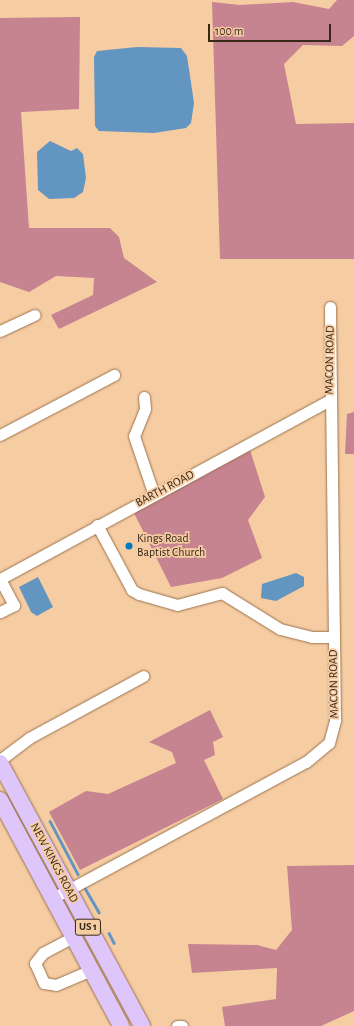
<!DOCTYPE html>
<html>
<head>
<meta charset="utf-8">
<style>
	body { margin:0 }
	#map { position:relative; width:354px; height:1026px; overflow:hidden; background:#f6cca3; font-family:"Alegreya Sans",sans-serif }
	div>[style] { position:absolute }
	.forest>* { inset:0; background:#c68390 }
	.water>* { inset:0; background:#6395c1 }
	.stream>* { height:2.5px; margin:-1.25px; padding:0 1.25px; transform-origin:1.25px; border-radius:1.25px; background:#6395c1 }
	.roads { filter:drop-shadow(0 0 1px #9a744e) drop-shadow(0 0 1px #9a744e) }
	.minor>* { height:11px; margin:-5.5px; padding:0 5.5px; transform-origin:5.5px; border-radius:5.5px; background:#fff }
	.highway>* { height:16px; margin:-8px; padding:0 8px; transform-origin:8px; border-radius:8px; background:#dec5fa }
	.dots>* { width:11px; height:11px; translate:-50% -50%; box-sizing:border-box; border:2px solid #f6cca3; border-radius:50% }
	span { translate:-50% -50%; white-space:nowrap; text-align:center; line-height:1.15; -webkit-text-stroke:3.5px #f6cca3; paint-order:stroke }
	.shield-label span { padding:1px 3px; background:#f6cca3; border:1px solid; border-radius:3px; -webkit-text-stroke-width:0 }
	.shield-label { font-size:11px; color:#382818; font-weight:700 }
	.street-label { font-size:12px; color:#382818 }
	.poi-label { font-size:12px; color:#382818 }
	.left { translate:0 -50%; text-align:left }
	.scale { position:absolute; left:208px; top:24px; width:123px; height:18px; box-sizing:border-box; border:2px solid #382818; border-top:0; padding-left:5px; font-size:12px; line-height:14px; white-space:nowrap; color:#382818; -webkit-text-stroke:3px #f6cca3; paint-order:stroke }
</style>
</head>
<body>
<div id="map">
	<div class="forest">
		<div style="clip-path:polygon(337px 0,354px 0,354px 36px,342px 46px,303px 45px,284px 64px,296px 124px,354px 123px,354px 259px,220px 259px,212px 2px,240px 5px,293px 2px,329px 9px)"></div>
		<div style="clip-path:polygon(80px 17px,79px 109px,21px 112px,29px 228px,110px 228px,119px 237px,124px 258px,157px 282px,59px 329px,51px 315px,93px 295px,94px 278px,56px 276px,29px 292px,0 282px,0 18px)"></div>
		<div style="clip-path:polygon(354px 412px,354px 454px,345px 454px,347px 414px)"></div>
		<div style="clip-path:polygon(250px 450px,265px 497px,248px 520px,262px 558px,222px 578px,171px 587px,133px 511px)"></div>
		<div style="clip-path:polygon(210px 710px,223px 737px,213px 742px,215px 755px,204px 760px,223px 799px,80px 870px,49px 812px,86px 791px,108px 794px,176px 763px,172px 752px,149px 742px)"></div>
		<div style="clip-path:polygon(354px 865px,354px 1011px,321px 1026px,225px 1026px,222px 1007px,276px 999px,277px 968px,192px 973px,188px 944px,257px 945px,276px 950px,292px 930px,287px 866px)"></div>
	</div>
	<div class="water">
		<div style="clip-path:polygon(137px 47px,181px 48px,187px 56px,194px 103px,191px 123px,186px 128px,154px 133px,99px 131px,95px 126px,94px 57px,97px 51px)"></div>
		<div style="clip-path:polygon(50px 141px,71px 151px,77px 148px,83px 154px,86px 178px,83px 192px,74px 198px,49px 199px,38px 190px,37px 152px)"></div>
		<div style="clip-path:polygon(296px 573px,304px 577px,304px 586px,276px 601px,261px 598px,262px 584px)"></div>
		<div style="clip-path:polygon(38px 577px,53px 607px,37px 616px,31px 612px,19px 587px)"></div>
	</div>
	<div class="stream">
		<div style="left:50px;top:821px;width:60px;rotate:62.2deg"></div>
		<div style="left:85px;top:888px;width:28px;rotate:60deg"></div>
		<div style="left:109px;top:933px;width:11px;rotate:63deg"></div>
	</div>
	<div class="roads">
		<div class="minor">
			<div style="left:0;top:331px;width:38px;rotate:-25deg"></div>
			<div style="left:144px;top:397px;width:12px;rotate:85deg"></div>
			<div style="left:145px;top:409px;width:29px;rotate:112deg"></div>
			<div style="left:134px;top:436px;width:62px;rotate:71.3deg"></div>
			<div style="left:0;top:435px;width:129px;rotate:-27.8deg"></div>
			<div style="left:97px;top:525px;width:74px;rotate:61.7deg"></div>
			<div style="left:132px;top:590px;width:8px;rotate:30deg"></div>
			<div style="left:139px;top:594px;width:40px;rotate:16deg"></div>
			<div style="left:177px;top:605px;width:47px;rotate:-14.9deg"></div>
			<div style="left:222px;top:593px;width:68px;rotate:31.8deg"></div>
			<div style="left:280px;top:629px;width:33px;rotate:14deg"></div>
			<div style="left:312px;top:637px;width:21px"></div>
			<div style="left:0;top:579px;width:375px;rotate:-28.5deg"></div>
			<div style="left:0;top:579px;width:30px;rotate:62deg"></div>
			<div style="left:14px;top:605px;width:16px;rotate:153deg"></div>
			<div style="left:0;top:760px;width:36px;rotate:-37deg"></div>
			<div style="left:29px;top:738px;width:130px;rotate:-28.5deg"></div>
			<div style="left:53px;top:898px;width:287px;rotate:-28.3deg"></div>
			<div style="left:306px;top:762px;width:30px;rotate:-40deg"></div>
			<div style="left:329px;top:743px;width:24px;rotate:-75deg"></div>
			<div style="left:335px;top:720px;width:413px;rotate:-90.7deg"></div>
			<div style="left:73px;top:937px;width:34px;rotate:152deg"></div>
			<div style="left:43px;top:953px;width:13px;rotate:129deg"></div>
			<div style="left:35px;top:963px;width:22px;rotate:66deg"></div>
			<div style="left:44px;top:983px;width:12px;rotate:9deg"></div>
			<div style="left:56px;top:985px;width:38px;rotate:-23deg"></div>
			<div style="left:177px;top:1026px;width:5px"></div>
		</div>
		<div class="highway">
			<div style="left:0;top:763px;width:299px;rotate:61.6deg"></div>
			<div style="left:0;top:800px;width:256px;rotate:61.8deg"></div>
		</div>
	</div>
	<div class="dots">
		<div style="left:129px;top:546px;background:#0079c2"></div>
	</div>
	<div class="shield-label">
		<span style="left:88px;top:927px">US 1</span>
	</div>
	<div class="street-label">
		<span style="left:330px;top:360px;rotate:-89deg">MACON ROAD</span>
		<span style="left:165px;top:489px;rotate:-28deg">BARTH ROAD</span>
		<span style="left:334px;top:684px;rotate:-91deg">MACON ROAD</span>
		<span style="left:54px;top:863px;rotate:62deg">NEW KINGS ROAD</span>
	</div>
	<div class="poi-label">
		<span class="left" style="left:137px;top:546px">Kings Road<br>Baptist Church</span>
	</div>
	<div class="scale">100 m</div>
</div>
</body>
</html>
